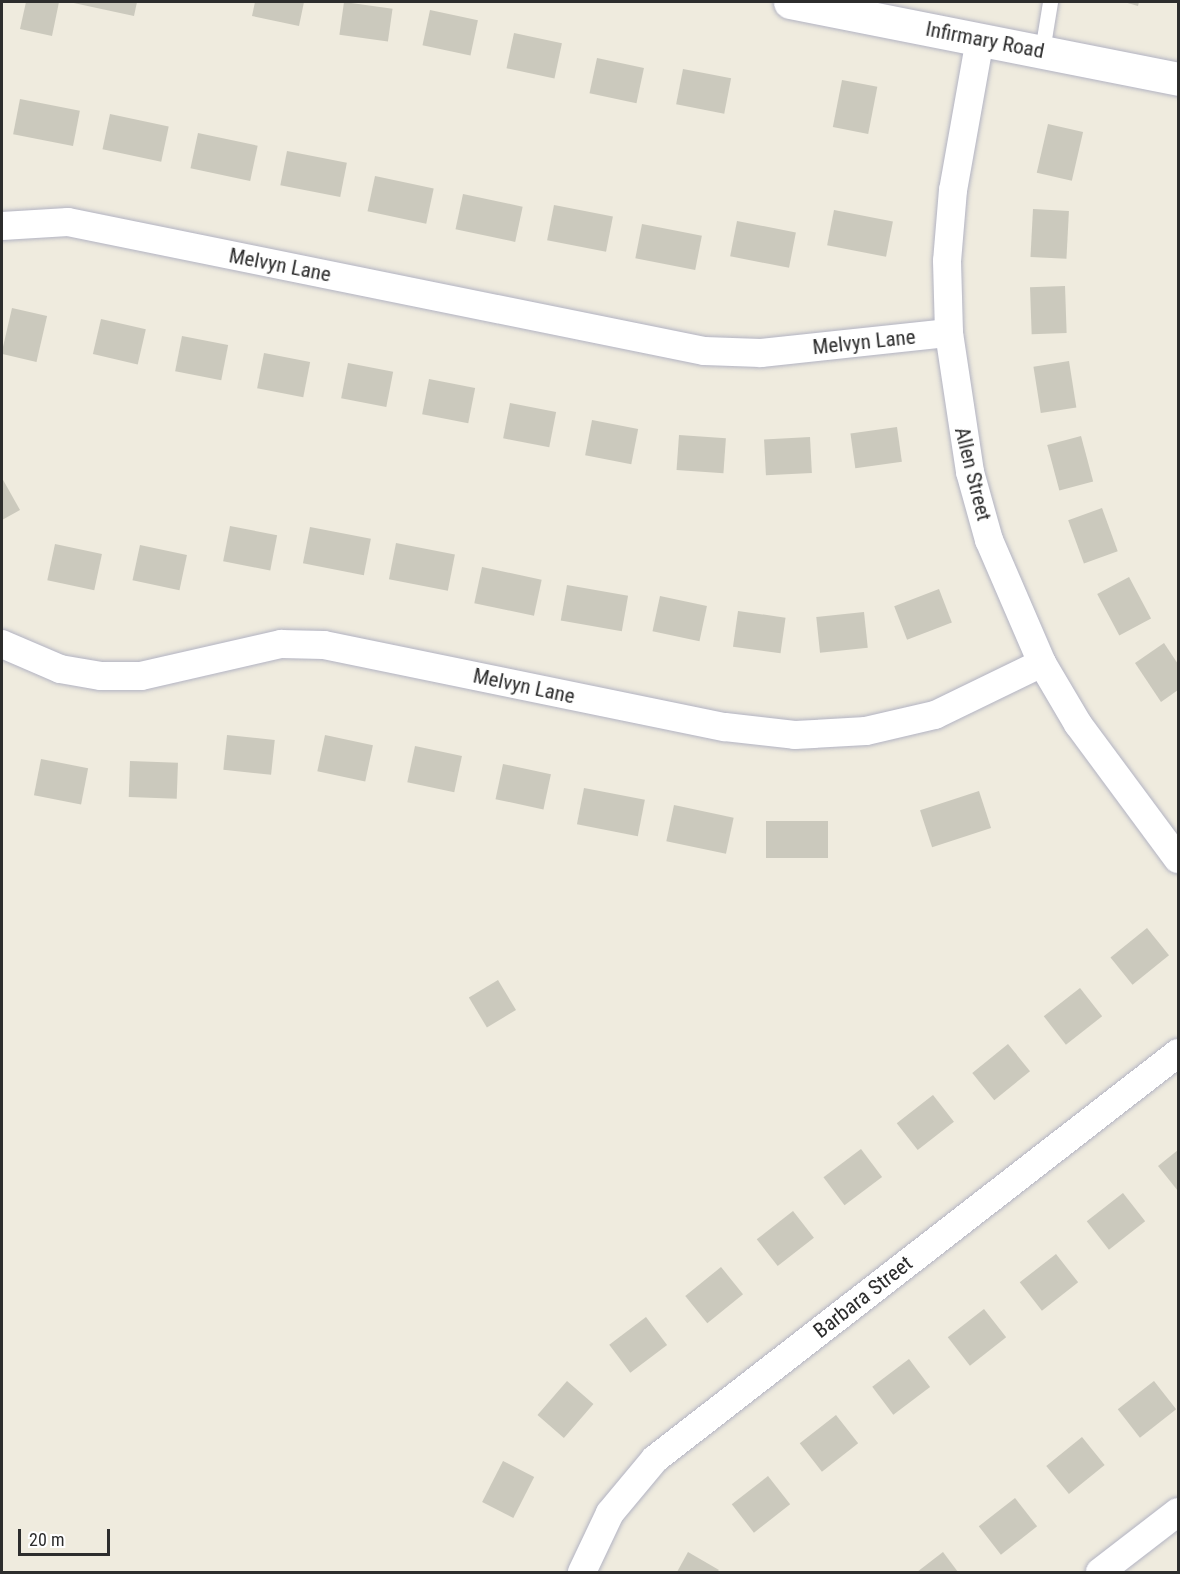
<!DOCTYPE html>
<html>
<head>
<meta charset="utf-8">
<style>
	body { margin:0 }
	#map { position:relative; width:1180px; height:1574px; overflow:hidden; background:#efebde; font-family:"Roboto Condensed",sans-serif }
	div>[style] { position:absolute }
	.building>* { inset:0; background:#cbc9bd; transform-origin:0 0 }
	.roads { filter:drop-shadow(0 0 2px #b2b3c2) drop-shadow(0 0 2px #b2b3c2) }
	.lane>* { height:15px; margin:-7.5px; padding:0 7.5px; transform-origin:7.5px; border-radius:7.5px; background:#fff }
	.street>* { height:28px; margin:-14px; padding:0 14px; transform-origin:14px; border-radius:14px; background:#fff }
	.secondary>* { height:33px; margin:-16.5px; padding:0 16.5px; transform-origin:16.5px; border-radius:16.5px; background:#fff }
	span { translate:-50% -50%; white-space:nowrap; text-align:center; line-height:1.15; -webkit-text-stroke:4.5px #fff; paint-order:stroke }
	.street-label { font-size:21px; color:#2d2d2d }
	.frame { position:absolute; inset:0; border:3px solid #2d2d2d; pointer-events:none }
	.scale { position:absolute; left:18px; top:1529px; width:92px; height:27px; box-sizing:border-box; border:3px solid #2d2d2d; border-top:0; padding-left:8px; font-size:18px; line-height:21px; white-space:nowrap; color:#2d2d2d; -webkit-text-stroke:4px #fff; paint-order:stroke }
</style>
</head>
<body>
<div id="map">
	<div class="building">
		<div style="clip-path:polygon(26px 2px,59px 2px,52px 36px,20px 29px)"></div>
		<div style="clip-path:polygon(69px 2px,137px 2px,134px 16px)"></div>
		<div style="clip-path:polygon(255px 2px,304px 2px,299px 26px,252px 16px)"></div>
		<div style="left:344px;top:2px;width:49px;height:33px;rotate:8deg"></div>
		<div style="clip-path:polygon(1124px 2px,1139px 2px,1138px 6px)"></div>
		<div style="left:430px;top:10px;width:49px;height:36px;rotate:12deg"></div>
		<div style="left:514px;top:33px;width:49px;height:36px;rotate:12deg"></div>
		<div style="left:597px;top:58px;width:48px;height:36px;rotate:12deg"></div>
		<div style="left:683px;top:69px;width:49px;height:36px;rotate:11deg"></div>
		<div style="left:842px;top:80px;width:36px;height:48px;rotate:11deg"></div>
		<div style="left:20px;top:99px;width:61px;height:36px;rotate:11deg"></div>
		<div style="left:110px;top:114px;width:60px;height:36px;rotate:12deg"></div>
		<div style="left:1048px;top:124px;width:36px;height:50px;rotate:13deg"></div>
		<div style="left:198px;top:133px;width:61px;height:36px;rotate:12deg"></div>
		<div style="left:287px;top:151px;width:61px;height:35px;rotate:11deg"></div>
		<div style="left:375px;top:176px;width:60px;height:36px;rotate:12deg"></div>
		<div style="left:463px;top:194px;width:61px;height:36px;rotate:12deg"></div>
		<div style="left:554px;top:205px;width:60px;height:36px;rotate:11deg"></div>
		<div style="left:1033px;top:209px;width:36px;height:48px;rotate:3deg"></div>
		<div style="left:834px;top:210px;width:60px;height:36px;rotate:11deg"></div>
		<div style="left:737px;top:221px;width:60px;height:36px;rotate:11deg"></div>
		<div style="left:642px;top:224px;width:61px;height:35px;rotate:11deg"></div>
		<div style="left:1065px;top:286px;width:47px;height:35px;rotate:88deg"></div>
		<div style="left:12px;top:308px;width:36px;height:47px;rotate:13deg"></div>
		<div style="left:101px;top:319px;width:46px;height:36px;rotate:13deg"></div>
		<div style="left:182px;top:336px;width:47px;height:36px;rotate:11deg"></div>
		<div style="left:264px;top:353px;width:47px;height:36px;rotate:11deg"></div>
		<div style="left:1069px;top:361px;width:47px;height:36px;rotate:81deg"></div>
		<div style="left:348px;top:363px;width:46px;height:36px;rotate:11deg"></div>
		<div style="left:429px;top:379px;width:47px;height:36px;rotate:11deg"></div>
		<div style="left:510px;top:403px;width:47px;height:36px;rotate:11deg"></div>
		<div style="left:592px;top:420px;width:47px;height:36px;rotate:11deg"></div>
		<div style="left:897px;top:427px;width:35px;height:47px;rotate:82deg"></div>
		<div style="left:679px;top:435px;width:47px;height:35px;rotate:4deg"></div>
		<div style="left:1081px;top:436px;width:47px;height:35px;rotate:75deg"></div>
		<div style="left:810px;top:437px;width:36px;height:46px;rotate:87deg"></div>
		<div style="clip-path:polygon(2px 478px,20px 510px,2px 520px)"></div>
		<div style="left:1102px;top:508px;width:46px;height:36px;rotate:70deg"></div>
		<div style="left:230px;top:526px;width:48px;height:36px;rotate:11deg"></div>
		<div style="left:310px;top:527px;width:62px;height:37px;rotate:11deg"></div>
		<div style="left:396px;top:543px;width:60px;height:37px;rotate:11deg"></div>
		<div style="left:55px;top:544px;width:48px;height:37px;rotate:12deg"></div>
		<div style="left:140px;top:545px;width:48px;height:36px;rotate:12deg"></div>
		<div style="left:482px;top:567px;width:61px;height:37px;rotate:12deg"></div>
		<div style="left:1129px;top:577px;width:47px;height:36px;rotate:62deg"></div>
		<div style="left:567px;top:585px;width:62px;height:36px;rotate:10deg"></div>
		<div style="left:939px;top:589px;width:36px;height:48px;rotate:69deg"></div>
		<div style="left:660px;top:596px;width:48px;height:36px;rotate:12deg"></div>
		<div style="left:738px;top:611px;width:48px;height:36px;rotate:8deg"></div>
		<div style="left:864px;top:612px;width:36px;height:48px;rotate:84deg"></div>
		<div style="clip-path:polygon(1164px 643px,1178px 664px,1178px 690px,1161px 702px,1135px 663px)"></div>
		<div style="left:227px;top:735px;width:48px;height:35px;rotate:6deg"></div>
		<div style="left:325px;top:735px;width:49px;height:37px;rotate:12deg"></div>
		<div style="left:415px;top:746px;width:48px;height:37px;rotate:12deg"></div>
		<div style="left:41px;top:759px;width:48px;height:37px;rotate:11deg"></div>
		<div style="left:130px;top:761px;width:48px;height:36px;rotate:2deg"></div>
		<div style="left:503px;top:764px;width:49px;height:36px;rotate:12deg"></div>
		<div style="left:584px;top:788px;width:62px;height:37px;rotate:11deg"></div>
		<div style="left:979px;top:791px;width:39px;height:62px;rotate:72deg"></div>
		<div style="left:674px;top:805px;width:61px;height:37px;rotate:12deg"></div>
		<div style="left:828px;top:821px;width:37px;height:62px;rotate:90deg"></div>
		<div style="left:1147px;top:928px;width:35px;height:47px;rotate:51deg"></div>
		<div style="left:498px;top:980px;width:35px;height:34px;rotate:59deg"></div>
		<div style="left:1080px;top:988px;width:36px;height:46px;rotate:52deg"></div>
		<div style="left:1008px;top:1044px;width:35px;height:46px;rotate:51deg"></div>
		<div style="left:933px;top:1095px;width:34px;height:46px;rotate:52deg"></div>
		<div style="left:861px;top:1149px;width:35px;height:47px;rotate:53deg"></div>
		<div style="clip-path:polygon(1178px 1150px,1178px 1191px,1158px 1166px)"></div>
		<div style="left:1123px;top:1193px;width:36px;height:46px;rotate:52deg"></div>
		<div style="left:793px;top:1211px;width:34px;height:46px;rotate:52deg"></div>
		<div style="left:1056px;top:1254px;width:36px;height:46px;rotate:52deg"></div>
		<div style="left:721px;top:1267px;width:35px;height:46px;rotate:51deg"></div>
		<div style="left:984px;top:1309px;width:36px;height:46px;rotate:52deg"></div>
		<div style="left:646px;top:1317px;width:35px;height:46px;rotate:53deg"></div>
		<div style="left:909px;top:1359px;width:35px;height:46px;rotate:53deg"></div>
		<div style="left:567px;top:1381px;width:35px;height:45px;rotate:41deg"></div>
		<div style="left:1154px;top:1381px;width:36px;height:46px;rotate:52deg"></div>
		<div style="left:836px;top:1415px;width:36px;height:46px;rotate:52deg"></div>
		<div style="left:1082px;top:1437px;width:36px;height:46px;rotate:51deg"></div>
		<div style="left:503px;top:1461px;width:35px;height:46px;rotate:27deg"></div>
		<div style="left:768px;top:1476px;width:36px;height:46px;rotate:52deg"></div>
		<div style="left:1015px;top:1498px;width:36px;height:46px;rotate:52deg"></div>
		<div style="clip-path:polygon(688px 1552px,719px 1570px,717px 1572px,677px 1572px)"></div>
		<div style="clip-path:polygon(943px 1552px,958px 1572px,917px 1572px)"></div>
	</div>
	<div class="roads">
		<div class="lane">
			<div style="left:1042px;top:51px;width:50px;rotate:-80.7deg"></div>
		</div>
		<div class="street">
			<div style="left:980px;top:39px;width:153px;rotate:100.1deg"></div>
			<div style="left:953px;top:190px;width:71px;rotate:94.8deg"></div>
			<div style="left:947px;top:261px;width:72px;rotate:88.4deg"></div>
			<div style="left:949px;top:333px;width:141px;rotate:81.4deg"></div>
			<div style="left:970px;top:472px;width:71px;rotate:74.4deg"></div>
			<div style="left:989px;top:540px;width:134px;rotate:66.7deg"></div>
			<div style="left:1042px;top:663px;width:71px;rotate:59.5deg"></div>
			<div style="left:1078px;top:724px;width:168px;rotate:53.5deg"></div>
			<div style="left:2px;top:226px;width:66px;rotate:-3.5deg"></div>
			<div style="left:68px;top:222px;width:649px;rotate:11.47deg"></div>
			<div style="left:704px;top:351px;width:57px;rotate:2deg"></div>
			<div style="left:761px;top:353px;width:189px;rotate:-6.1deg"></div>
			<div style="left:2px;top:644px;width:63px;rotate:23.3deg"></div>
			<div style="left:60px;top:669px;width:42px;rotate:9.7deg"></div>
			<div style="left:101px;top:676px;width:40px"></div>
			<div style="left:141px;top:676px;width:144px;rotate:-12.9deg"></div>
			<div style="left:281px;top:644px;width:43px;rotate:1.3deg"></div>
			<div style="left:324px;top:645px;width:409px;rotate:11.6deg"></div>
			<div style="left:725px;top:727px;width:70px;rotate:6.5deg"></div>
			<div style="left:795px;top:735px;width:71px;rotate:-3.2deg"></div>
			<div style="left:866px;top:731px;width:71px;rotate:-13.1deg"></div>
			<div style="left:935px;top:715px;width:119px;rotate:-25.9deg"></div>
			<div style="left:582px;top:1572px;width:65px;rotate:-64.6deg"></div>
			<div style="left:610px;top:1513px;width:70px;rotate:-50.2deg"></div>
			<div style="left:655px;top:1459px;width:662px;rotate:-37.82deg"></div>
			<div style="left:1100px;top:1572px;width:98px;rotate:-37.6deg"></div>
		</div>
		<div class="secondary">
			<div style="left:790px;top:2px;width:396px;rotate:11.2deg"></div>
		</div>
	</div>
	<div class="street-label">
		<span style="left:985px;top:40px;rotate:11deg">Infirmary Road</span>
		<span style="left:280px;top:265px;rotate:11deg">Melvyn Lane</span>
		<span style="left:864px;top:342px;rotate:-6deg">Melvyn Lane</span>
		<span style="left:973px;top:474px;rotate:76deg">Allen Street</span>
		<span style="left:524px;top:686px;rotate:12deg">Melvyn Lane</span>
		<span style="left:863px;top:1297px;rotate:-38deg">Barbara Street</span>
	</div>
	<div class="frame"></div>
	<div class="scale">20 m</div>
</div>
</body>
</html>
